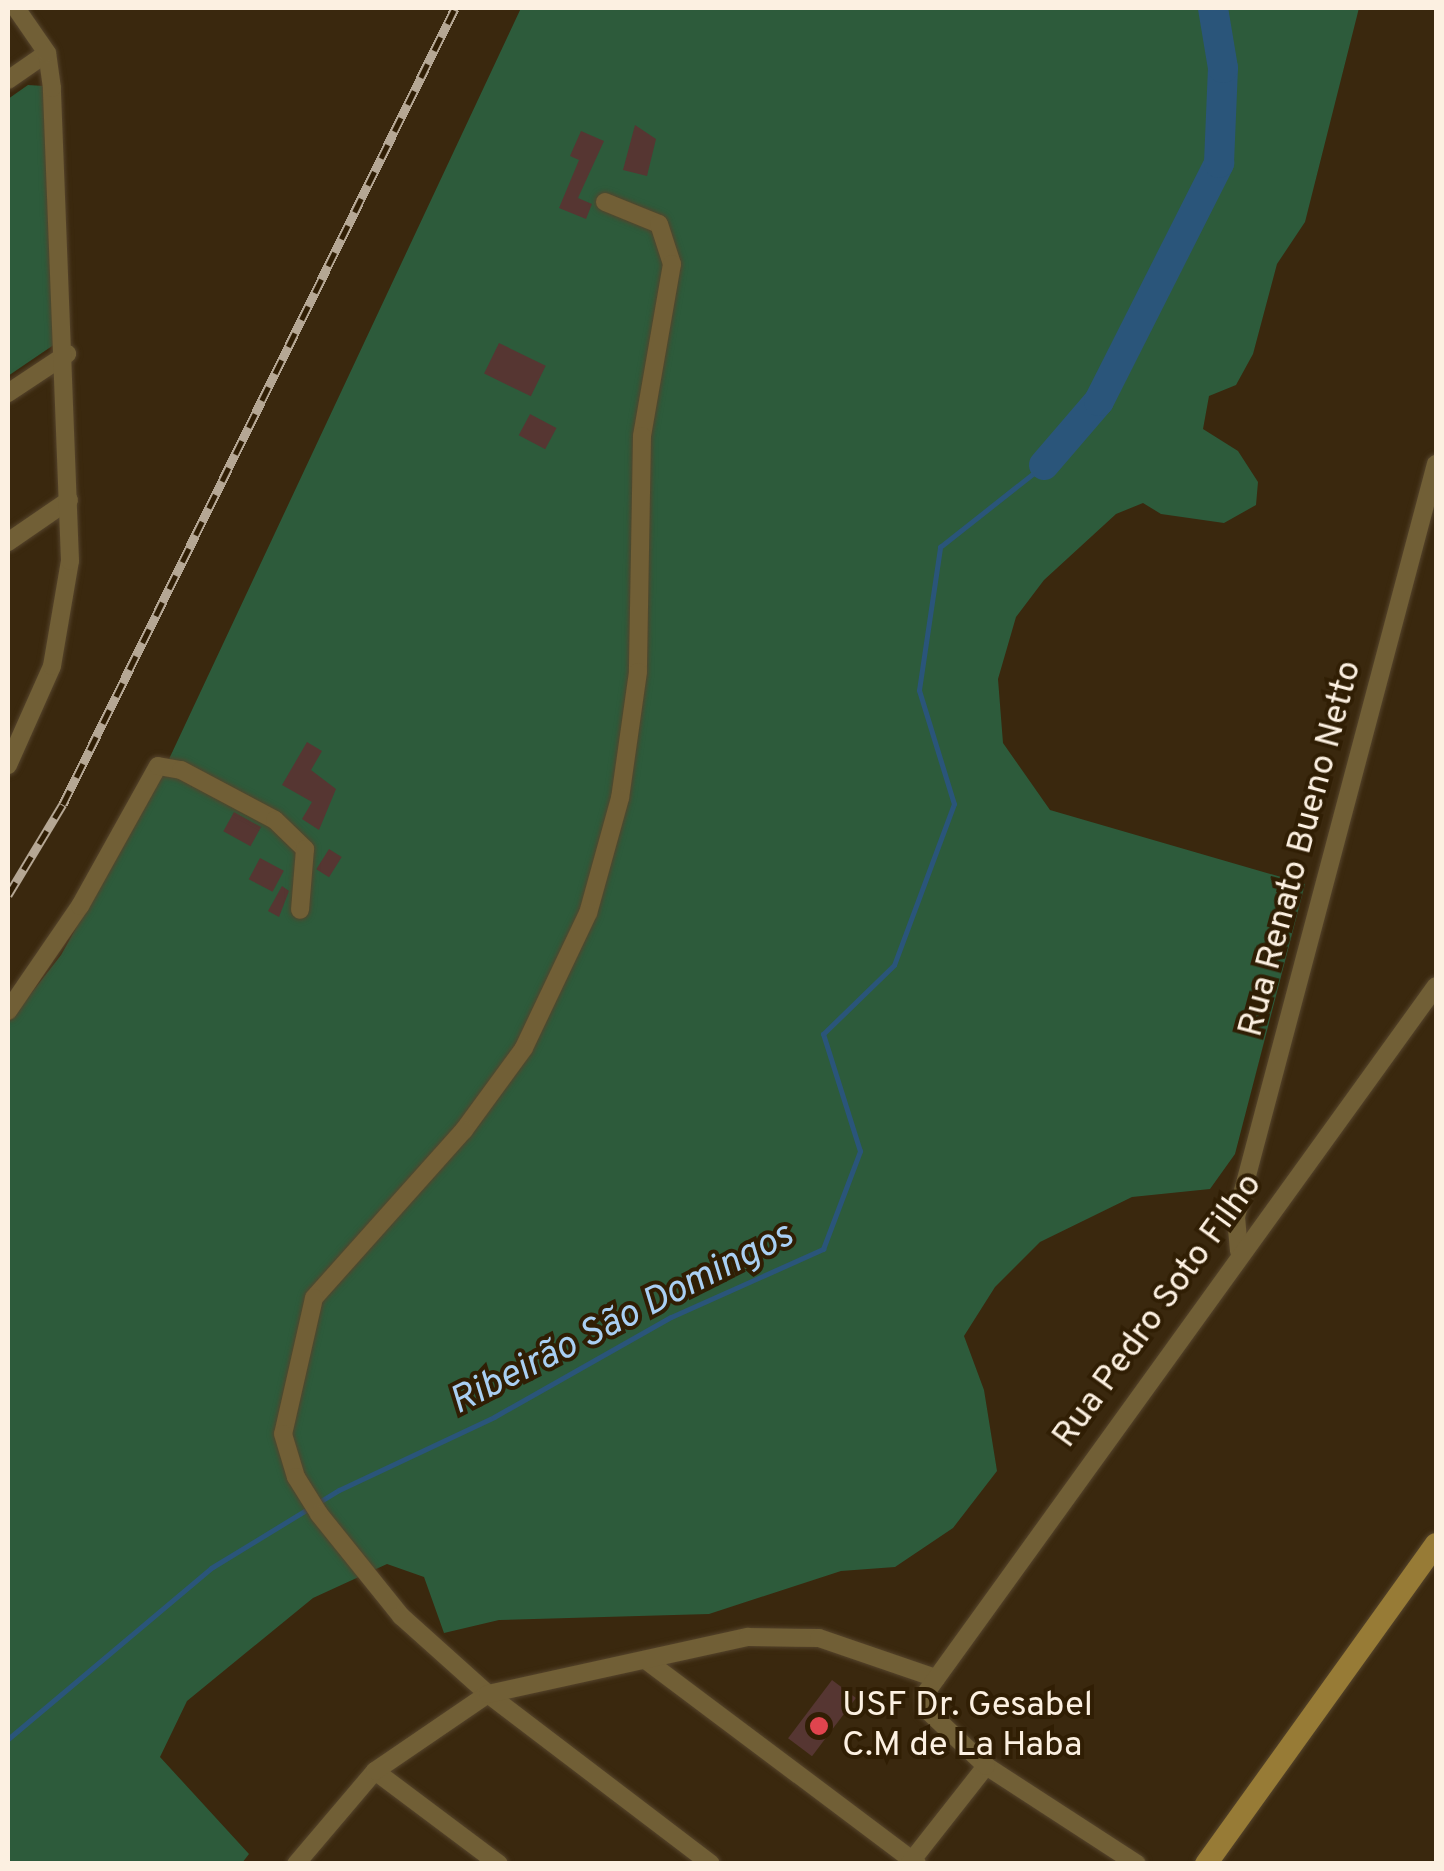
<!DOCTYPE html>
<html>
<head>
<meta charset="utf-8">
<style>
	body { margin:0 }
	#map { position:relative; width:1444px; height:1871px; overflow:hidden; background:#3a280e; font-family:Overpass,sans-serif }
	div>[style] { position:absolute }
	.green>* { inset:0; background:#2d5b3b }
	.stream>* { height:5px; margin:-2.5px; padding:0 2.5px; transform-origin:2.5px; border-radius:2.5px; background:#2a557a }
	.river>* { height:30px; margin:-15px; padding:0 15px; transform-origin:15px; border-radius:15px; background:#2a557a }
	.building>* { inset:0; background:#563632; transform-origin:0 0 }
	.roads { filter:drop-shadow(0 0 2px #55442c) drop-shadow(0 0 2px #55442c) }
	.minor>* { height:18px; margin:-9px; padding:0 9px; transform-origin:9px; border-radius:9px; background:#715f36 }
	.secondary>* { height:22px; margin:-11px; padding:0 11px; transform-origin:11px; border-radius:11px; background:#977b36 }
	.rail>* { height:9px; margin-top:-4.5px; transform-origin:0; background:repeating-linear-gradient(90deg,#301e04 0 15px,#b5a794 0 30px); box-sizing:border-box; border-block:2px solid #b5a794 }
	.dots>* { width:28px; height:28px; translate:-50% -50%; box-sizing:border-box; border:5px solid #301e04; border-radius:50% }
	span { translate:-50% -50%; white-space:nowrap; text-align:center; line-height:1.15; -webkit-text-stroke:8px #301e04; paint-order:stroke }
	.street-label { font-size:35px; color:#fcf0e1 }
	.poi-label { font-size:35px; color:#fcf0e1 }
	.left { translate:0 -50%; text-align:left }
	.water-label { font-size:38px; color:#a9cff3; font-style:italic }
	.frame { position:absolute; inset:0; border:10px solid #fcf0e1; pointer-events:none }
</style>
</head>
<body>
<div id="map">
	<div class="green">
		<div style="clip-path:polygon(521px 8px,1359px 8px,1305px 222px,1277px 264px,1253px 354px,1236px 385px,1209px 396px,1203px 429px,1238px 451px,1258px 482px,1256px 505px,1224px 523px,1161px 514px,1143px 503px,1116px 514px,1044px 580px,1016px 617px,998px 679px,1003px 743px,1050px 810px,1305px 884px,1235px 1154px,1210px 1189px,1132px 1197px,1040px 1242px,995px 1287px,964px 1336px,984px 1390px,997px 1471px,953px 1528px,895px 1567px,841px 1571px,709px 1614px,499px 1620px,444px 1633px,424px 1577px,387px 1564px,313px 1598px,187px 1701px,160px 1757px,249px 1854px,242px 1863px,8px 1863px,8px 1023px,61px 955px,162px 774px)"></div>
		<div style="clip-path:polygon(28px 85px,44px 86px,58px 342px,8px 376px,8px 99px)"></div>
	</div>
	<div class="stream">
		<div style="left:8px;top:1739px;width:265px;rotate:-40.1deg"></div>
		<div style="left:211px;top:1568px;width:150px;rotate:-31.4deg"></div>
		<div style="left:339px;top:1490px;width:171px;rotate:-25.2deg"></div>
		<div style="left:494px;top:1417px;width:203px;rotate:-29.5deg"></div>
		<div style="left:671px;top:1317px;width:167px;rotate:-24.1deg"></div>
		<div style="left:823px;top:1249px;width:105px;rotate:-69.3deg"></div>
		<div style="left:860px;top:1151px;width:123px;rotate:-107.5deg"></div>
		<div style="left:823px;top:1034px;width:99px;rotate:-44.2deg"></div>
		<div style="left:894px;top:965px;width:172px;rotate:-69.6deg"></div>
		<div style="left:954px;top:804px;width:119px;rotate:-107.1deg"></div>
		<div style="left:919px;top:690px;width:145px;rotate:-81.6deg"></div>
		<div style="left:940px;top:547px;width:132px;rotate:-38.3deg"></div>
	</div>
	<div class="river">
		<div style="left:1044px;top:465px;width:84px;rotate:-49.3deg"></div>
		<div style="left:1099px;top:401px;width:267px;rotate:-63.2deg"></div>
		<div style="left:1219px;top:163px;width:95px;rotate:-87.6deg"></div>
		<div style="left:1223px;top:68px;width:61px;rotate:-99.5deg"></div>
	</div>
	<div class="building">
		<div style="clip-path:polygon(635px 125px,656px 139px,647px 176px,623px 170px)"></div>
		<div style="clip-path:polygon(581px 131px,604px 141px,578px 198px,592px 204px,586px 219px,559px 208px,579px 160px,570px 156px)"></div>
		<div style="left:499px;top:343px;width:52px;height:34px;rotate:26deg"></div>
		<div style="left:530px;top:414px;width:30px;height:24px;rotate:28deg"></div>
		<div style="clip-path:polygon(307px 742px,322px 751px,311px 770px,336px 789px,319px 830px,302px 819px,312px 802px,282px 785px)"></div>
		<div style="left:234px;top:812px;width:31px;height:22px;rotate:29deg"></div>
		<div style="left:329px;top:849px;width:15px;height:24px;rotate:32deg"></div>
		<div style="left:260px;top:858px;width:27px;height:24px;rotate:28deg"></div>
		<div style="clip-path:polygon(282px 886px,289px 891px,279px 917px,268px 911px)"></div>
		<div style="left:832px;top:1680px;width:30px;height:73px;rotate:37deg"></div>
	</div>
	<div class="roads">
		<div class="minor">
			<div style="left:8px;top:80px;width:47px;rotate:-34.7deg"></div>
			<div style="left:605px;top:202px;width:58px;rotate:22.2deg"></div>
			<div style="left:659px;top:224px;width:42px;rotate:72deg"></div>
			<div style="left:672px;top:264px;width:175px;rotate:99.9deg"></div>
			<div style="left:642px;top:436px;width:236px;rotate:91deg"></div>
			<div style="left:638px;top:672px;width:127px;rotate:98.1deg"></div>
			<div style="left:620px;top:798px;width:119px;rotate:105.5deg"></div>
			<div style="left:588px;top:913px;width:149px;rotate:115.4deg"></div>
			<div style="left:524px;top:1048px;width:102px;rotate:126.2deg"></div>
			<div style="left:464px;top:1130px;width:225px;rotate:131.8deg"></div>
			<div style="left:314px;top:1298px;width:139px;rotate:102.8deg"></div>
			<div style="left:283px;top:1434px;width:45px;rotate:73.2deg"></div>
			<div style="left:296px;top:1477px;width:44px;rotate:58.1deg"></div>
			<div style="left:319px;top:1514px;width:131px;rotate:51.2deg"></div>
			<div style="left:401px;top:1616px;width:117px;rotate:41.9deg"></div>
			<div style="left:488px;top:1694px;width:280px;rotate:37.3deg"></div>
			<div style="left:8px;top:393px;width:71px;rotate:-33.5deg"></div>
			<div style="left:8px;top:542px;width:74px;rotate:-34.5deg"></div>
			<div style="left:8px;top:765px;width:108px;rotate:-66deg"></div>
			<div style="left:52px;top:666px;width:107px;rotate:-80.3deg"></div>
			<div style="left:70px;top:561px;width:473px;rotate:-92.2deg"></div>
			<div style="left:52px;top:88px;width:35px;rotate:-98deg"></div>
			<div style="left:47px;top:53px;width:55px;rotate:-124.6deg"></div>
			<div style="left:8px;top:1011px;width:127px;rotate:-55.6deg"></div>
			<div style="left:80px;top:906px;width:160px;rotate:-60.9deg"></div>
			<div style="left:158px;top:766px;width:23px;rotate:10deg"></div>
			<div style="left:181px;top:770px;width:106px;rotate:28deg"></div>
			<div style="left:275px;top:820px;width:42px;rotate:44deg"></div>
			<div style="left:305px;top:849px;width:61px;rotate:94.7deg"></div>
			<div style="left:1239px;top:1251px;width:34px;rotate:-95deg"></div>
			<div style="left:1236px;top:1217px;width:779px;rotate:-75.13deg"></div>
			<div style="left:647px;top:1661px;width:338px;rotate:36.9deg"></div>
			<div style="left:375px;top:1771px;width:155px;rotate:36.9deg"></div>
			<div style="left:296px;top:1864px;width:122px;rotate:-49.7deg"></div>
			<div style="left:375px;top:1771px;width:137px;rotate:-34.3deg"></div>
			<div style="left:488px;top:1694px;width:266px;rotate:-12.4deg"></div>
			<div style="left:748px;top:1637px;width:71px;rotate:0.8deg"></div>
			<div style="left:819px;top:1638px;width:124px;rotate:18.9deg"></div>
			<div style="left:909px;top:1864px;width:125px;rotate:-51.8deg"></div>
			<div style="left:1137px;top:1864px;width:180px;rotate:-147deg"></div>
			<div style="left:986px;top:1766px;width:83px;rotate:-136.5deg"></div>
			<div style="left:926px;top:1709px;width:15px;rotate:-94deg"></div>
			<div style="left:925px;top:1694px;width:873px;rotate:-54.18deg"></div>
		</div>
		<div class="secondary">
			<div style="left:1206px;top:1864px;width:394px;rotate:-54.3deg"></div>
		</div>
	</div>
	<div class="rail">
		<div style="left:8px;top:895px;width:106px;rotate:-58.9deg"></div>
		<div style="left:63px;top:804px;width:887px;rotate:-63.78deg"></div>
	</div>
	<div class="dots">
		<div style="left:819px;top:1726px;background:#e0444e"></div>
	</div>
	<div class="street-label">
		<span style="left:1301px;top:849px;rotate:-75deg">Rua Renato Bueno Netto</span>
		<span style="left:1158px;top:1311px;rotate:-54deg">Rua Pedro Soto Filho</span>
	</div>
	<div class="poi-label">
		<span class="left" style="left:842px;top:1726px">USF Dr. Gesabel<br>C.M de La Haba</span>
	</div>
	<div class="water-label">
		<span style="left:622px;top:1320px;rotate:-27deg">Ribeirão São Domingos</span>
	</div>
	<div class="frame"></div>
</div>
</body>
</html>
